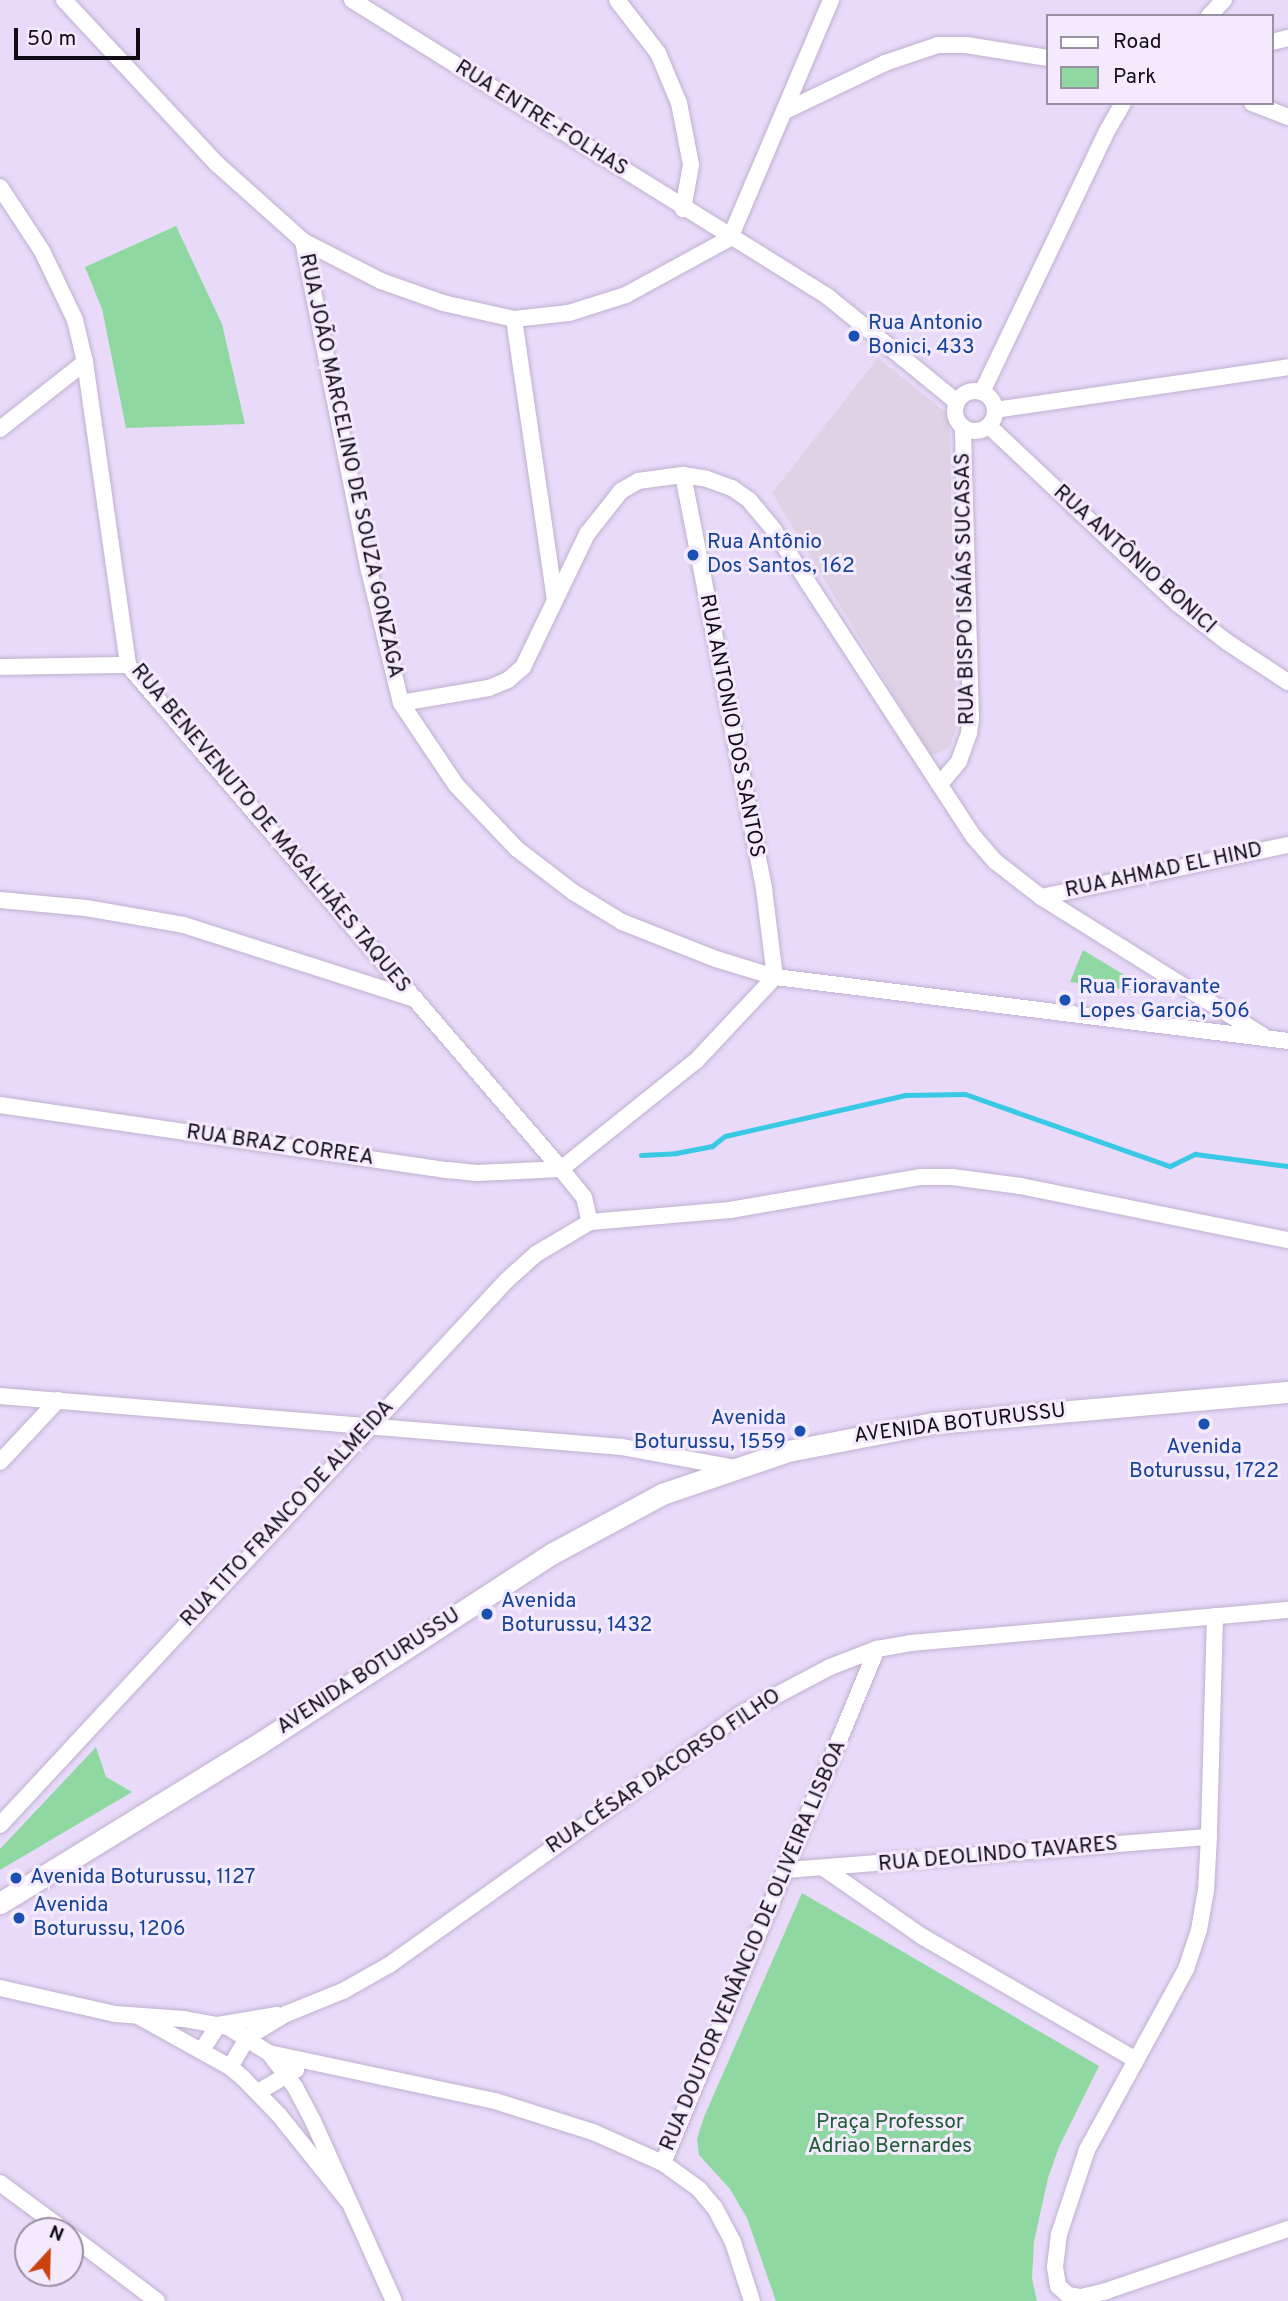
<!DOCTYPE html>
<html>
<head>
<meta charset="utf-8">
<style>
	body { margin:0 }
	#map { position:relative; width:1288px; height:2301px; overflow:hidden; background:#e9dafa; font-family:Overpass,sans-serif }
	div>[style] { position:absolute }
	.education>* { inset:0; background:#e0d1e4 }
	.green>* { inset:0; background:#90d8a2 }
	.stream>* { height:5px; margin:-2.5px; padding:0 2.5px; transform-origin:2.5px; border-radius:2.5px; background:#39c9e5 }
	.roads { filter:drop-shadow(0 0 2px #c0b1cf) drop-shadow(0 0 2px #c0b1cf) }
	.minor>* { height:16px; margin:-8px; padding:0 8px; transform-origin:8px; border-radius:8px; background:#fff }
	.minor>.ring { margin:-8px; padding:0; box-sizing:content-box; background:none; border:16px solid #fff; border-radius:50% }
	.secondary>* { height:21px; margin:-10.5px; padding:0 10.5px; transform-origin:10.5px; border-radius:10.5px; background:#fff }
	.dots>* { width:19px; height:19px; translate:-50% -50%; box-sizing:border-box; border:4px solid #f3eafd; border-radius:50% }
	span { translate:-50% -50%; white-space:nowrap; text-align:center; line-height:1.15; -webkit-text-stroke:6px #f3eafd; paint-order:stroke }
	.street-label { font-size:21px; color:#110c16 }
	.transit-label { font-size:21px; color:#164399 }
	.left { translate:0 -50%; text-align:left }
	.right { translate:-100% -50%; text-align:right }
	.park-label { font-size:21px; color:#1f5c34 }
	.legend { position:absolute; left:1046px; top:14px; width:228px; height:91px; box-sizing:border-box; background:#f3eafd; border:2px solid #9991a1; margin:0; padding:9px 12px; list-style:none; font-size:21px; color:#110c16 }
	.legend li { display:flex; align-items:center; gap:14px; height:35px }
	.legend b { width:35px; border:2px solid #9991a1 }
	.north { position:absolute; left:14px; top:2217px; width:70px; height:70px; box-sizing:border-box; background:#f3eafd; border:2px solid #9991a1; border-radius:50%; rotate:22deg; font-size:19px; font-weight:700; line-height:28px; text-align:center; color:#110c16 }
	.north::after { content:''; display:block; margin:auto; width:24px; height:32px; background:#ca430f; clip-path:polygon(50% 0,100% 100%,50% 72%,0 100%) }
	.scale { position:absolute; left:14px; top:28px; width:126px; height:32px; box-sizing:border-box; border:4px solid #110c16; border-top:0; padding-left:9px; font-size:21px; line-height:24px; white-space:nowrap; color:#110c16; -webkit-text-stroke:5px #f3eafd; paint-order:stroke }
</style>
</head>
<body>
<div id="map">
	<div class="education">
		<div style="clip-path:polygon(878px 358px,949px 415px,958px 724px,949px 748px,931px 756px,772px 493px)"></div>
	</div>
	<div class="green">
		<div style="clip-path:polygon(176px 226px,222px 324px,245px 424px,126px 428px,102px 309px,85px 267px)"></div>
		<div style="clip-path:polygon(1083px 950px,1116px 970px,1156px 994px,1070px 982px)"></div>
		<div style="clip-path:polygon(96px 1747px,106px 1777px,132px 1792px,0 1870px,0 1849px)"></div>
		<div style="clip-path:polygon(802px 1893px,1099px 2066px,1059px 2147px,1048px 2178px,1034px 2242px,1032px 2279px,1037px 2301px,776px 2301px,747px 2218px,730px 2189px,699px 2155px,697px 2139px,704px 2117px)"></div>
	</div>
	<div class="stream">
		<div style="left:641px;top:1155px;width:35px;rotate:-3deg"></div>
		<div style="left:676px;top:1153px;width:37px;rotate:-11deg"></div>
		<div style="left:712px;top:1146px;width:16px;rotate:-38deg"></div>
		<div style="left:725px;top:1136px;width:185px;rotate:-12.8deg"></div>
		<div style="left:905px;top:1095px;width:60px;rotate:-1deg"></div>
		<div style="left:965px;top:1094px;width:217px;rotate:19.4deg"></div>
		<div style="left:1170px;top:1166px;width:28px;rotate:-26deg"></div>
		<div style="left:1195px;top:1154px;width:94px;rotate:7.4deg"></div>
	</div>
	<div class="roads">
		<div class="minor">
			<div style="left:64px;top:0;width:224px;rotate:47deg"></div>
			<div style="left:217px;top:164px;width:115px;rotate:41.8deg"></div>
			<div style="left:303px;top:241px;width:88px;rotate:27.1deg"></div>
			<div style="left:381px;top:281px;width:66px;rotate:19.5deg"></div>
			<div style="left:443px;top:303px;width:73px;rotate:12.7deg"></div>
			<div style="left:514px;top:319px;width:55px;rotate:-6.2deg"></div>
			<div style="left:569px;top:313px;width:60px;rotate:-17.5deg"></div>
			<div style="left:626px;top:295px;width:119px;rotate:-28.7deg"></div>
			<div style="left:730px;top:238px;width:259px;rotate:-67deg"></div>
			<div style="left:352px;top:0;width:560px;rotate:31.93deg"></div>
			<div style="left:827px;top:296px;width:168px;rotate:39.2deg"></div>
			<div style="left:617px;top:0;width:67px;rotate:52.3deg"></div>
			<div style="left:658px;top:53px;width:54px;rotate:67.2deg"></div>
			<div style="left:679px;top:103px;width:63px;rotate:79deg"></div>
			<div style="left:691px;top:165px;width:45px;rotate:100.3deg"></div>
			<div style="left:1209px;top:16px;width:22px;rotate:-47deg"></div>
			<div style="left:1272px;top:42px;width:16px;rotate:-14deg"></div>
			<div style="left:1252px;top:103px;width:39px;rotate:21deg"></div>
			<div style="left:785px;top:111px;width:111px;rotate:-25.6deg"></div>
			<div style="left:885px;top:63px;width:56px;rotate:-18.8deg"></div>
			<div style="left:938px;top:45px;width:28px"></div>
			<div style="left:966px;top:45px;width:83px;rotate:9deg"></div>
			<div style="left:0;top:187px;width:77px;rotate:56.7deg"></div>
			<div style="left:42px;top:251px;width:76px;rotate:64.4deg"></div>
			<div style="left:75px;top:320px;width:43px;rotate:76.6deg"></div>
			<div style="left:85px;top:362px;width:306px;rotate:81.9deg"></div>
			<div style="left:128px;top:665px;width:664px;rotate:49.33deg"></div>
			<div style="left:561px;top:1169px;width:36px;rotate:51deg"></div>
			<div style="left:584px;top:1197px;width:26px;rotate:77deg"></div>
			<div style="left:303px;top:241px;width:336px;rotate:78.7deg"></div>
			<div style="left:369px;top:570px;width:137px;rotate:76.5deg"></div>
			<div style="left:401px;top:703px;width:99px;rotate:56.1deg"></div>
			<div style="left:456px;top:785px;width:88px;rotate:46.4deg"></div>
			<div style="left:517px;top:849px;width:71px;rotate:37.5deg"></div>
			<div style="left:573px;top:892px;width:57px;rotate:31.5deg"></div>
			<div style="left:622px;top:922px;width:101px;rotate:21.5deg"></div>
			<div style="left:716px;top:959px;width:62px;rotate:17deg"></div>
			<div style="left:775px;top:977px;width:517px;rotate:7.11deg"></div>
			<div style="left:514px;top:319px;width:284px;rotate:81.7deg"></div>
			<div class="ring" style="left:955px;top:391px;width:24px;height:24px"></div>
			<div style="left:982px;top:392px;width:289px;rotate:-64.4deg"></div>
			<div style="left:1107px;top:131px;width:32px;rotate:-60deg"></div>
			<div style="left:995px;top:410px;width:296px;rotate:-8.3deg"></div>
			<div style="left:989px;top:426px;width:258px;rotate:43.3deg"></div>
			<div style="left:1177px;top:603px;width:63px;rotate:38deg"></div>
			<div style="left:1227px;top:642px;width:73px;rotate:33.3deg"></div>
			<div style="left:0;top:429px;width:108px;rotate:-38.2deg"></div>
			<div style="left:683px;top:475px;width:422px;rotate:78.9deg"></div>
			<div style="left:764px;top:889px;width:89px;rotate:82.9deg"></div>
			<div style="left:0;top:667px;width:128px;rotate:-0.9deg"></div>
			<div style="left:401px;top:703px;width:89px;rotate:-9.7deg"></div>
			<div style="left:489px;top:688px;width:21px;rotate:-23deg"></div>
			<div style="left:508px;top:680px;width:20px;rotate:-41deg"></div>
			<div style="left:523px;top:667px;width:148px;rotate:-64.3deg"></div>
			<div style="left:587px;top:534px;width:55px;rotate:-51.7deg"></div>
			<div style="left:621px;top:491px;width:20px;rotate:-30deg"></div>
			<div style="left:638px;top:481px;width:45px;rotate:-7.6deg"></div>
			<div style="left:683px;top:475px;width:24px;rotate:9deg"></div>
			<div style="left:707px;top:479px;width:27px;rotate:20deg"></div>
			<div style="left:732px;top:488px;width:21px;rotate:35deg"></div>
			<div style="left:749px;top:500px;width:38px;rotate:50deg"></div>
			<div style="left:773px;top:529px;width:368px;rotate:56.9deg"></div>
			<div style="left:974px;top:837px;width:33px;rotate:49deg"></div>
			<div style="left:996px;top:862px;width:57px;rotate:37.9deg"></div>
			<div style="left:1041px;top:897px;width:261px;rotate:32deg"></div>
			<div style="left:940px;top:784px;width:30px;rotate:-50deg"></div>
			<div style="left:959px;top:761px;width:30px;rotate:-70deg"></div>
			<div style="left:969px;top:733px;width:14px;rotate:-82deg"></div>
			<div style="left:971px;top:719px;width:292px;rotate:-91.6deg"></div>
			<div style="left:1041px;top:897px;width:252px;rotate:-11.9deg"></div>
			<div style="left:0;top:900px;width:86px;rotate:5.3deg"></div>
			<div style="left:86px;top:908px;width:99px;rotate:9.8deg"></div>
			<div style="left:184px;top:925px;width:243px;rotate:17.8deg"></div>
			<div style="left:0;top:1105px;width:453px;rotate:8.3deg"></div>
			<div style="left:448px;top:1170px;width:29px;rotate:6deg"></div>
			<div style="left:477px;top:1173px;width:84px;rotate:-2.7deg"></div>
			<div style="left:561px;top:1169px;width:173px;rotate:-38.7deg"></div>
			<div style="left:696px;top:1061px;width:115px;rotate:-46.8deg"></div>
			<div style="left:590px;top:1222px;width:141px;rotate:-4.9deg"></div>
			<div style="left:730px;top:1210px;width:194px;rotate:-9.8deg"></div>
			<div style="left:921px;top:1177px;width:31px"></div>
			<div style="left:952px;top:1177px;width:69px;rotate:7.5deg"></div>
			<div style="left:1020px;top:1186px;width:273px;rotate:11.4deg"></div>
			<div style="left:0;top:1396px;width:624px;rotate:4.69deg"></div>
			<div style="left:622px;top:1447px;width:115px;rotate:10.5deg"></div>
			<div style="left:0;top:1462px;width:85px;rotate:-46.9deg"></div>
			<div style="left:1215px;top:1616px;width:221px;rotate:91.6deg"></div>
			<div style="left:1209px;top:1837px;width:53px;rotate:93.2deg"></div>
			<div style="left:1206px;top:1890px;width:41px;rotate:99.9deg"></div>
			<div style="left:1199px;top:1930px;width:41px;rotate:108.4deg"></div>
			<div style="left:1186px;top:1969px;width:206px;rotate:118.7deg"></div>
			<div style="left:1087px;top:2150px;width:89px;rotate:108.4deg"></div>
			<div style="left:1059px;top:2234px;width:33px;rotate:97deg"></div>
			<div style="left:1055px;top:2267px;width:19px;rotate:81deg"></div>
			<div style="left:1058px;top:2286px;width:13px;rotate:42deg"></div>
			<div style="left:1068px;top:2295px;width:13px;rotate:9deg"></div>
			<div style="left:1081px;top:2297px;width:26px;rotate:-13deg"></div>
			<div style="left:1106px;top:2291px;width:192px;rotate:-18.8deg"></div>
			<div style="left:0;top:1825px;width:743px;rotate:-47.07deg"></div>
			<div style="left:506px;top:1281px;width:40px;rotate:-42deg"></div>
			<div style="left:536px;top:1254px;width:63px;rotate:-30.7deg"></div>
			<div style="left:825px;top:1869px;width:119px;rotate:34.8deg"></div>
			<div style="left:923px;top:1937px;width:246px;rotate:30deg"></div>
			<div style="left:787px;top:1870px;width:423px;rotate:-4.5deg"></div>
			<div style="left:0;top:1988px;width:118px;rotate:12.7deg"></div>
			<div style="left:115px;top:2014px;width:69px;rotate:4.1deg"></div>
			<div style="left:184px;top:2019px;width:45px;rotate:10.3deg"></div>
			<div style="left:228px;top:2027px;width:49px;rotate:32.4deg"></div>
			<div style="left:269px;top:2053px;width:231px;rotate:12deg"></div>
			<div style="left:495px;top:2101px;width:103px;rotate:17.6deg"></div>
			<div style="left:593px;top:2132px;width:77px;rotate:23.9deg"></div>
			<div style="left:138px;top:2016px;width:105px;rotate:29deg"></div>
			<div style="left:230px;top:2067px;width:17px;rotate:40deg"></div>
			<div style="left:243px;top:2078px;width:52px;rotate:45.8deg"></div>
			<div style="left:279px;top:2115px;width:110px;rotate:51.3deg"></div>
			<div style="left:202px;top:2050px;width:30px;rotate:-57deg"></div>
			<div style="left:218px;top:2025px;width:60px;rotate:-9.6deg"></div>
			<div style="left:269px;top:2053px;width:43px;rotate:52.6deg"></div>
			<div style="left:295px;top:2087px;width:38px;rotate:62deg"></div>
			<div style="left:313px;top:2121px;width:197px;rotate:65.8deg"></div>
			<div style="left:230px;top:2067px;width:35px;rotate:-59deg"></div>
			<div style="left:248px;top:2037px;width:44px;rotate:-31.2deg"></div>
			<div style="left:286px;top:2014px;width:61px;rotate:-22deg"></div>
			<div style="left:343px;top:1991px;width:53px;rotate:-29.5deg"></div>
			<div style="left:389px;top:1965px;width:432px;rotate:-35.5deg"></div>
			<div style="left:741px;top:1714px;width:101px;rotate:-27.8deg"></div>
			<div style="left:830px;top:1667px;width:50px;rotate:-21deg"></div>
			<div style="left:877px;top:1649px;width:34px;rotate:-10deg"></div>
			<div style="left:910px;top:1643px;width:379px;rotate:-5deg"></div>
			<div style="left:258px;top:2092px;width:44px;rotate:-30.1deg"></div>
			<div style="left:0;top:2183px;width:81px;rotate:36.4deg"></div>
			<div style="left:70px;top:2235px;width:109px;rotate:37.2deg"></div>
			<div style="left:752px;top:2301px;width:62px;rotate:-107.9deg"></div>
			<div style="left:733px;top:2242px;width:40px;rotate:-118deg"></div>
			<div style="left:714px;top:2207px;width:23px;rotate:-130deg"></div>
			<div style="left:699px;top:2189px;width:44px;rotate:-144.2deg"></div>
			<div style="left:663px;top:2163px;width:557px;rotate:-67.4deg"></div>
		</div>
		<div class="secondary">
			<div style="left:0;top:1903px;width:305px;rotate:-31.6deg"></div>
			<div style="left:260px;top:1743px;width:349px;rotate:-33deg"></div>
			<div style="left:553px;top:1553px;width:124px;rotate:-28.4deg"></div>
			<div style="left:662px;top:1494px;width:133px;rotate:-18.8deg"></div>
			<div style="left:788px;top:1451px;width:148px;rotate:-10.9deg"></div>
			<div style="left:933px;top:1423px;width:356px;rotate:-5deg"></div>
		</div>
	</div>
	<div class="dots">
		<div style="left:854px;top:336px;background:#1a4fb4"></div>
		<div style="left:693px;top:555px;background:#1a4fb4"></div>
		<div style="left:1065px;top:1000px;background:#1a4fb4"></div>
		<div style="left:1204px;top:1424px;background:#1a4fb4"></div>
		<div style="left:800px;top:1431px;background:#1a4fb4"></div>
		<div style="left:487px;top:1614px;background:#1a4fb4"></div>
		<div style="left:16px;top:1878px;background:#1a4fb4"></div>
		<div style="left:19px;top:1918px;background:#1a4fb4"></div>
	</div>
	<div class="street-label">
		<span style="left:541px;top:119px;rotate:32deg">RUA ENTRE-FOLHAS</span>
		<span style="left:350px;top:466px;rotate:78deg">RUA JOÃO MARCELINO DE SOUZA GONZAGA</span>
		<span style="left:1134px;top:560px;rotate:42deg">RUA ANTÔNIO BONICI</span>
		<span style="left:966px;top:589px;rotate:-91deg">RUA BISPO ISAÍAS SUCASAS</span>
		<span style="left:731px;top:726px;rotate:79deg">RUA ANTONIO DOS SANTOS</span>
		<span style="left:270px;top:829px;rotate:50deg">RUA BENEVENUTO DE MAGALHÃES TAQUES</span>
		<span style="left:1164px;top:871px;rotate:-12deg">RUA AHMAD EL HIND</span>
		<span style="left:280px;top:1146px;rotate:8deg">RUA BRAZ CORREA</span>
		<span style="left:960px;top:1424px;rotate:-7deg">AVENIDA BOTURUSSU</span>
		<span style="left:288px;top:1514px;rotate:-47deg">RUA TITO FRANCO DE ALMEIDA</span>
		<span style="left:369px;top:1672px;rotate:-33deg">AVENIDA BOTURUSSU</span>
		<span style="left:664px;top:1772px;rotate:-34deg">RUA CÉSAR DACORSO FILHO</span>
		<span style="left:998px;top:1855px;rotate:-5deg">RUA DEOLINDO TAVARES</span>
		<span style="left:754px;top:1946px;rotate:-67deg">RUA DOUTOR VENÂNCIO DE OLIVEIRA LISBOA</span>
	</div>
	<div class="transit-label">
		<span class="left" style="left:868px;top:336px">Rua Antonio<br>Bonici, 433</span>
		<span class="left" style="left:707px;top:555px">Rua Antônio<br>Dos Santos, 162</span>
		<span class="left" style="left:1079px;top:1000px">Rua Fioravante<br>Lopes Garcia, 506</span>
		<span class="right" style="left:786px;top:1431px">Avenida<br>Boturussu, 1559</span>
		<span style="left:1204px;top:1460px">Avenida<br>Boturussu, 1722</span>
		<span class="left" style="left:501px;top:1614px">Avenida<br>Boturussu, 1432</span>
		<span class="left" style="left:30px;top:1878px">Avenida Boturussu, 1127</span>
		<span class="left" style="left:33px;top:1918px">Avenida<br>Boturussu, 1206</span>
	</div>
	<div class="park-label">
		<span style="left:890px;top:2135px">Praça Professor<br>Adriao Bernardes</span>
	</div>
	<ul class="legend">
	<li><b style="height:9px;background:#fff"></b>Road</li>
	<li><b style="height:19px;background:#90d8a2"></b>Park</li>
	</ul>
	<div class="north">N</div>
	<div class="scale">50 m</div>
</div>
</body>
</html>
